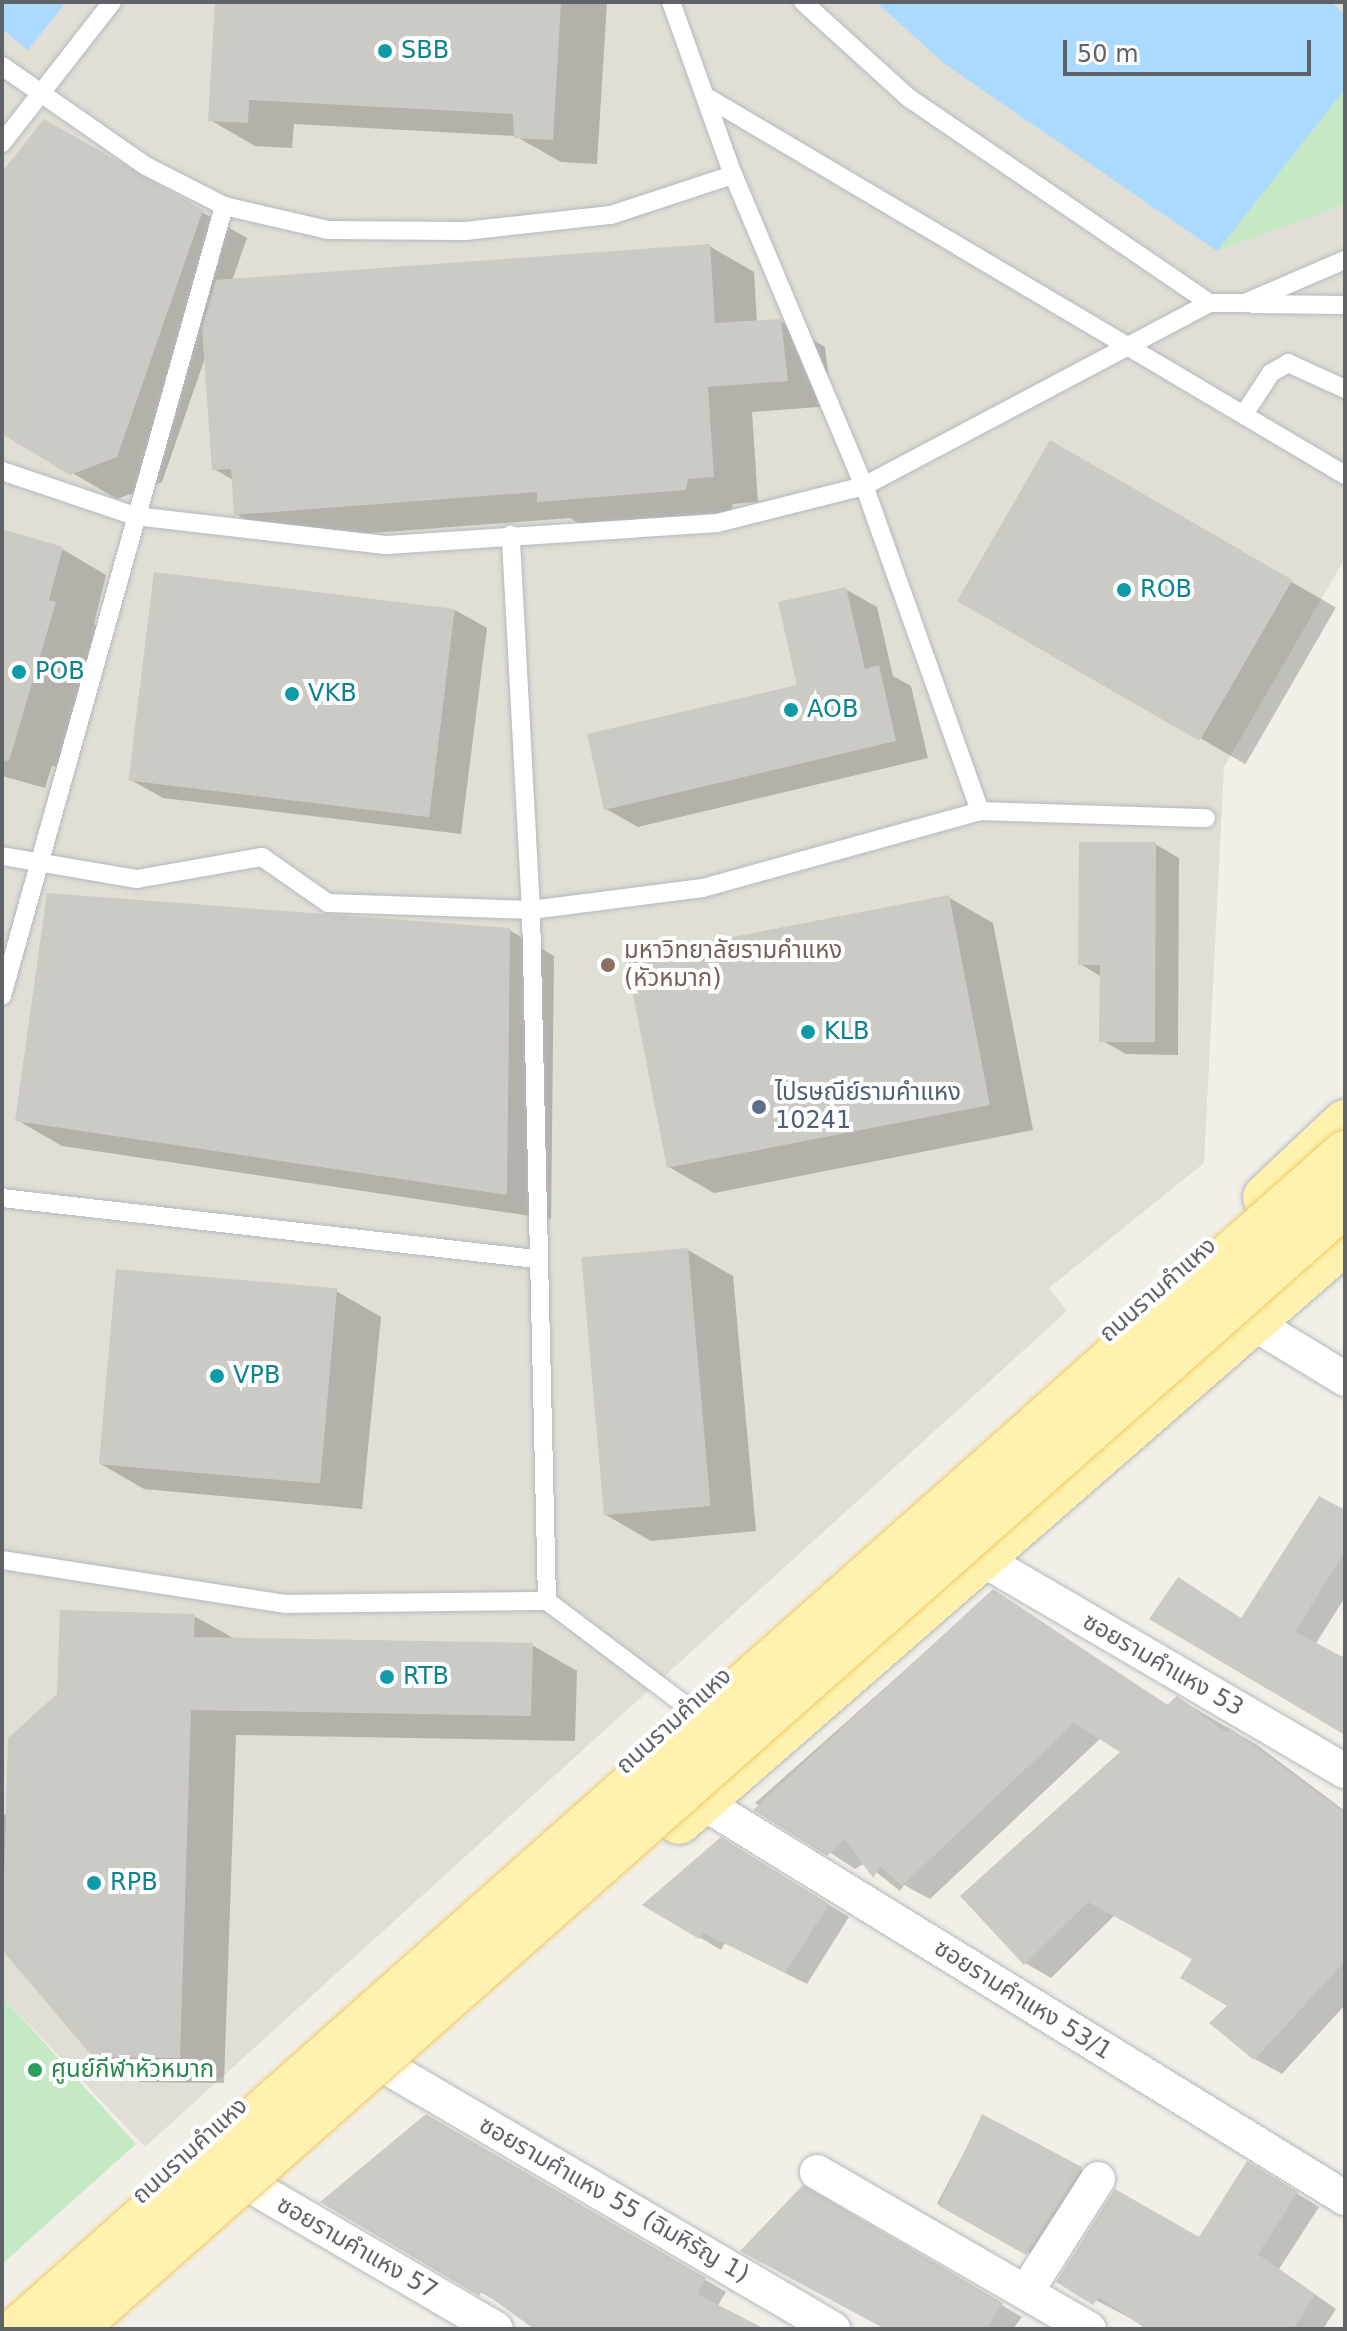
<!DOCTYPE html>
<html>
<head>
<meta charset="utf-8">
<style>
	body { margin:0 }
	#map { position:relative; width:1347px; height:2331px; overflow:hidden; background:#f1efe8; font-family:"DejaVu Sans","Noto Sans Thai",sans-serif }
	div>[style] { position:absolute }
	.education>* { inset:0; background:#e1ded6 }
	.green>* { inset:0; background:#c5e8c5 }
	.water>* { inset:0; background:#aadaff }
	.shadow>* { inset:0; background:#0003; transform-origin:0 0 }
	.building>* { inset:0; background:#cccac5; transform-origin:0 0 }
	.roads { filter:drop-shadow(0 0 2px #b5b8bc) drop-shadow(0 0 2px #b5b8bc) }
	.lane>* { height:18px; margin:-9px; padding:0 9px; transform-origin:9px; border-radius:9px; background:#fff }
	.street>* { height:34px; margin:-17px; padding:0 17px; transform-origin:17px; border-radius:17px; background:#fff }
	.primary>* { height:44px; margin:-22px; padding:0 22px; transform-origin:22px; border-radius:22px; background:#fff2af }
	.bridges { filter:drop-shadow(0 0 2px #f2c960) drop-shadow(0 0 2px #f2c960) }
	.primary-bridge>* { height:44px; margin:-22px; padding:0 22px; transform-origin:22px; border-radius:22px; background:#fff2af }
	.dots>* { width:22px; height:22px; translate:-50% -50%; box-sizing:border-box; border:4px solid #fff; border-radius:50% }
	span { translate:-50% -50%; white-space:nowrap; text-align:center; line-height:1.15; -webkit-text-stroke:8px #fff; paint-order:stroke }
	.culture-label { font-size:24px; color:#0d838f }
	.left { translate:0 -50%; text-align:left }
	.education-label { font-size:24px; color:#785e54 }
	.service-label { font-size:24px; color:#4e5e75 }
	.street-label { font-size:24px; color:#5f6368 }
	.leisure-label { font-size:24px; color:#27864d }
	.frame { position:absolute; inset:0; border:4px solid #5f6368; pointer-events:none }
	.scale { position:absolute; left:1063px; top:40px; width:248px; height:36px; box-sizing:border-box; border:4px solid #5f6368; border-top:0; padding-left:10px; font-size:24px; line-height:28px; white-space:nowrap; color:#5f6368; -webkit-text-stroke:6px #fff; paint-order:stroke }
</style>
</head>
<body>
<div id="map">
	<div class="education">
		<div style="clip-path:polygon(2px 2px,1345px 2px,1345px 558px,1224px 767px,1204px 1163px,1049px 1288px,1067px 1311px,145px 2147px,2px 1996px)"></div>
	</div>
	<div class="green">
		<div style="clip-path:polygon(1345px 89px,1345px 204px,1217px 251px)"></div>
		<div style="clip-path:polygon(2px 1996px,136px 2144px,2px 2264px)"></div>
	</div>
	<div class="water">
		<div style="clip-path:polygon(2px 2px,66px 2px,28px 50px,2px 29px)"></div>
		<div style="clip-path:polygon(876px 2px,1331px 2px,1345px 15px,1345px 89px,1217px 251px,945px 64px)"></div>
	</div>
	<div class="shadow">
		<div style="clip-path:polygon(217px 2px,607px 2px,597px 164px,561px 162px,515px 136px,294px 124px,292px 148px,255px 146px,210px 120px)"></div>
		<div style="clip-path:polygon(45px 122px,247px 238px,232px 281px,709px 246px,754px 272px,757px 322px,780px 321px,825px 347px,832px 406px,752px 412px,758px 502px,733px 504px,730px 515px,584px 526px,570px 518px,281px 540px,236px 514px,233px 480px,214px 469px,206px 355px,162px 482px,117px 499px,2px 432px,2px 175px)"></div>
		<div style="left:1051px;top:443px;width:329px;height:181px;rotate:30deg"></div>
		<div style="clip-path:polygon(2px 535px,62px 549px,106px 575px,94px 624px,100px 629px,59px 767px,52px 766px,45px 788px,2px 776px)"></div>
		<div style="clip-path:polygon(845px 589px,877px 607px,893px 676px,911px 686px,928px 758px,638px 827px,606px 809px,800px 687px)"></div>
		<div style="clip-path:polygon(455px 610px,487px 628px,461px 834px,163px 798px,131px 780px)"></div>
		<div style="clip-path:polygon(1155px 844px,1179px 858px,1178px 1055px,1126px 1054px,1101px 1040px,1102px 977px,1080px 964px)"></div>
		<div style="clip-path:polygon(948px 897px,993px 923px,1033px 1130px,714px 1193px,669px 1167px)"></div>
		<div style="clip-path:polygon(509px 930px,554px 956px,551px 1219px,62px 1146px,17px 1120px)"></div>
		<div style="clip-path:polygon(688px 1250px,733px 1276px,756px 1531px,651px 1541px,606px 1515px)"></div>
		<div style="clip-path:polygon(336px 1291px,381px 1317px,362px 1509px,144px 1489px,99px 1463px)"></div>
		<div style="clip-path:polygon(1345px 1513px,1345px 1597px,1315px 1645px,1345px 1660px,1345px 1733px,1242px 1620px)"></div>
		<div style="clip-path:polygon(994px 1591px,1169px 1706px,1177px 1698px,1257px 1745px,1345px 1811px,1345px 2005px,1282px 2074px,1255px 2059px,1231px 2006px,1194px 1958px,1115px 1915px,1051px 1978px,1025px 1963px,1124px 1752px,1101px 1738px,930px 1899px,904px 1885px,900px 1891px,865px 1863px,855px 1869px,755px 1803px)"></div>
		<div style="clip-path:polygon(194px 1616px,235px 1639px,532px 1645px,577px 1671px,575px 1741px,236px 1735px,224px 2083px,140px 2082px,94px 2056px,2px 1947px,2px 1818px)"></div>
		<div style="clip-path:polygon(742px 1852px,849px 1917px,807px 1984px,725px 1943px,721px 1950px,645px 1905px)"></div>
		<div style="clip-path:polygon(427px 2116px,726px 2292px,717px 2307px,758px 2329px,545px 2329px,324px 2202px)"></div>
		<div style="left:983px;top:2117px;width:134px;height:98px;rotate:28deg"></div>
		<div style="clip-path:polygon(1270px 2177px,1319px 2207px,1279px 2269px,1336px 2309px,1323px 2329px,1151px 2329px,1059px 2281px,1199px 2240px)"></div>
		<div style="clip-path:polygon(803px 2188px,1022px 2317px,1013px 2329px,889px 2329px,743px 2250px)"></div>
	</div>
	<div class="building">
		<div style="clip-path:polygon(215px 2px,561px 2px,553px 140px,514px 138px,513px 114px,249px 100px,248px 123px,208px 121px)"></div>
		<div style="clip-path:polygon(44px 119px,203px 210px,117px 457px,70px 475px,2px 434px,2px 172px)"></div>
		<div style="clip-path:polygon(710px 244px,715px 323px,781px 319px,788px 381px,708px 387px,714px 477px,688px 479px,686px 490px,537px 502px,537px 492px,234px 515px,231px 469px,212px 470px,202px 328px,216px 280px)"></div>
		<div style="left:1050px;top:440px;width:280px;height:186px;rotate:30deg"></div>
		<div style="clip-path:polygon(2px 529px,63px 547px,49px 600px,56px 602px,9px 761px,2px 760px)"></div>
		<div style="left:154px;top:572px;width:303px;height:210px;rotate:7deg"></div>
		<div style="clip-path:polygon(846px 587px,865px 669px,879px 665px,896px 741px,604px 810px,587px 734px,797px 685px,778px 602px)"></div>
		<div style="clip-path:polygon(1079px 842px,1156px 842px,1155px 1042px,1099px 1042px,1100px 965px,1078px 965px)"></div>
		<div style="clip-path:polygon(47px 893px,510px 928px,507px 1195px,15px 1121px)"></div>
		<div style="left:949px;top:895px;width:214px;height:329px;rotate:79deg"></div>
		<div style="left:688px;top:1248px;width:259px;height:107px;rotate:85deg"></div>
		<div style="left:116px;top:1269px;width:222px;height:196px;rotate:5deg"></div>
		<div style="clip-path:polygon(1319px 1496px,1345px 1510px,1345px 1551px,1295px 1632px,1345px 1658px,1345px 1735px,1149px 1619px,1178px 1577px,1241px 1618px)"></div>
		<div style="clip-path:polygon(993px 1589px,1167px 1705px,1177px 1696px,1227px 1733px,1230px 1728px,1345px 1813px,1345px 1961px,1254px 2060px,1209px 2023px,1227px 2006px,1180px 1978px,1192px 1959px,1088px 1902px,1024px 1965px,960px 1896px,1120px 1752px,1074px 1723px,902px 1886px,880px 1866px,873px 1878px,844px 1839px,827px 1856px,753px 1810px)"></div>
		<div style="clip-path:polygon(60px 1610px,195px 1614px,194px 1637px,533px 1643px,531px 1716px,191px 1710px,180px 2058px,93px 2057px,2px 1950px,8px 1738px,57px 1694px)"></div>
		<div style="clip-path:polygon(721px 1837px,829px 1904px,785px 1973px,703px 1933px,699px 1939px,642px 1905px)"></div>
		<div style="clip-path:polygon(426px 2114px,706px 2278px,697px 2294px,765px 2329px,534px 2329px,482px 2291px,479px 2296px,320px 2202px)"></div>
		<div style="clip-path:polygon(982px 2114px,1082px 2167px,1026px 2255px,939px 2206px)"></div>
		<div style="clip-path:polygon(1247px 2161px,1298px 2192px,1258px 2254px,1315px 2295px,1293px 2329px,1146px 2329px,1099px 2297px,1093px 2305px,1056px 2282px,1115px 2189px,1199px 2237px)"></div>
		<div style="clip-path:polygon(803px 2185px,1003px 2303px,986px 2329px,885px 2329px,740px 2251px)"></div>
	</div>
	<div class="roads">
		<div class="lane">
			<div style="left:803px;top:2px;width:143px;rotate:42.2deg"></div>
			<div style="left:909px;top:98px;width:364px;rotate:34.3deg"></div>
			<div style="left:1210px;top:303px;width:35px"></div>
			<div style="left:1245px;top:303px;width:109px;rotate:-23.3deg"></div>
			<div style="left:2px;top:66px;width:175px;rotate:34.8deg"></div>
			<div style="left:146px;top:166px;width:88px;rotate:27.1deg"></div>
			<div style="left:224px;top:206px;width:107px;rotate:13deg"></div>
			<div style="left:328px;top:230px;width:137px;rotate:0.4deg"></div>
			<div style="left:465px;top:231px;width:147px;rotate:-6.3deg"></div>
			<div style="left:611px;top:215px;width:128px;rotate:-18.2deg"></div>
			<div style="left:710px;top:99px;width:738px;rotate:30.63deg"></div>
			<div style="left:2px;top:143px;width:179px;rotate:-52deg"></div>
			<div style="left:1252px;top:304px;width:93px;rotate:0.6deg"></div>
			<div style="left:1244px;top:414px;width:49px;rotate:-56.6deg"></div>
			<div style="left:1271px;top:373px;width:20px;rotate:-30deg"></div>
			<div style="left:1288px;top:363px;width:63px;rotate:24.5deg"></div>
			<div style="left:2px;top:471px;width:140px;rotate:18.7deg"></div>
			<div style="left:135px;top:516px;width:254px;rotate:6.6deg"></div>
			<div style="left:387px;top:545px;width:331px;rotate:-3.8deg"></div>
			<div style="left:717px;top:523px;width:152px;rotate:-14.1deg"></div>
			<div style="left:864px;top:486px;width:391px;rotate:-27.9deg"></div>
			<div style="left:980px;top:811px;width:226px;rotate:1.8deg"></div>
			<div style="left:2px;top:856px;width:137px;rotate:9.7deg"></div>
			<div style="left:137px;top:879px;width:127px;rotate:-10deg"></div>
			<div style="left:262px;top:857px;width:80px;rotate:34.9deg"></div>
			<div style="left:328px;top:903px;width:203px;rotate:2deg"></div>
			<div style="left:531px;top:910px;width:173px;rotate:-7.3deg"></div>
			<div style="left:703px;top:888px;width:288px;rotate:-15.5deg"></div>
			<div style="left:980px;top:811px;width:345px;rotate:-109.6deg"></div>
			<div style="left:864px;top:486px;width:337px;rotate:-112.8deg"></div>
			<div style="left:733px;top:175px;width:184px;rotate:-109.7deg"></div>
			<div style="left:2px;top:996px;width:821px;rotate:-74.3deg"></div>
			<div style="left:2px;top:1198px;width:537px;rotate:6.52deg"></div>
			<div style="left:2px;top:1560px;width:287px;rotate:8.8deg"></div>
			<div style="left:286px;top:1604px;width:261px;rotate:-0.7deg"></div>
			<div style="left:547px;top:1601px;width:691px;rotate:-91.33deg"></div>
			<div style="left:531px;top:910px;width:376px;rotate:-93.1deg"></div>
			<div style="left:547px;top:1601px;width:178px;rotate:37deg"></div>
		</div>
		<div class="street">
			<div style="left:1255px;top:1324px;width:105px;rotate:31.4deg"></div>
			<div style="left:982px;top:1559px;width:420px;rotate:30.3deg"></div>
			<div style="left:702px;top:1802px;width:755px;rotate:31.63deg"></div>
			<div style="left:395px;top:2072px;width:508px;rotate:30.4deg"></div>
			<div style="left:817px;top:2172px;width:314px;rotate:30deg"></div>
			<div style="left:260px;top:2191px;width:273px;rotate:30.3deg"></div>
			<div style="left:1026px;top:2292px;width:134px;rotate:-57.5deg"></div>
		</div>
		<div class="primary">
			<div style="left:1265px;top:1197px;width:110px;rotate:-43.2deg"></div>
			<div style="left:679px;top:1822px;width:883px;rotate:-41.05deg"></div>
		</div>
	</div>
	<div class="bridges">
		<div class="primary-bridge">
			<div style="left:18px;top:2329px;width:1773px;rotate:-41.55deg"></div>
			<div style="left:74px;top:2329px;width:1697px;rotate:-41.51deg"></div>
		</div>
	</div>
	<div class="dots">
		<div style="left:385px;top:51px;background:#0f9aa8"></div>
		<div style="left:1124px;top:590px;background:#0f9aa8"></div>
		<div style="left:19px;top:672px;background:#0f9aa8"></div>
		<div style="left:292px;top:694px;background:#0f9aa8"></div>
		<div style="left:791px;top:710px;background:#0f9aa8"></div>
		<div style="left:608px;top:965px;background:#8d6e63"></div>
		<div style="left:808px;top:1032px;background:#0f9aa8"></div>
		<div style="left:759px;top:1107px;background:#5c6f8a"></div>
		<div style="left:217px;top:1376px;background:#0f9aa8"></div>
		<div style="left:387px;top:1677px;background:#0f9aa8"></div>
		<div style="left:94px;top:1883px;background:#0f9aa8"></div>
		<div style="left:35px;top:2070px;background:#2e9e5b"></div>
	</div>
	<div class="culture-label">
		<span class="left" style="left:401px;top:51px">SBB</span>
		<span class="left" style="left:1140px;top:590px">ROB</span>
		<span class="left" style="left:35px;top:672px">POB</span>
		<span class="left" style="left:308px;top:694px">VKB</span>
		<span class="left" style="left:807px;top:710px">AOB</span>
		<span class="left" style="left:824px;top:1032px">KLB</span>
		<span class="left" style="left:233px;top:1376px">VPB</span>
		<span class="left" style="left:403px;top:1677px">RTB</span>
		<span class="left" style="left:110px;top:1883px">RPB</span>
	</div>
	<div class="education-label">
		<span class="left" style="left:624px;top:965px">มหาวิทยาลัยรามคำแหง<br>(หัวหมาก)</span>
	</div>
	<div class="service-label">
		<span class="left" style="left:775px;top:1107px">ไปรษณีย์รามคำแหง<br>10241</span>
	</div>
	<div class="street-label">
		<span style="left:1158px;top:1290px;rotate:-41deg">ถนนรามคำแหง</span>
		<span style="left:1163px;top:1665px;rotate:30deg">ซอยรามคำแหง 53</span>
		<span style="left:674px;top:1721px;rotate:-42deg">ถนนรามคำแหง</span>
		<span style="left:1023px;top:2000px;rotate:32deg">ซอยรามคำแหง 53/1</span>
		<span style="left:190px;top:2151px;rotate:-42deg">ถนนรามคำแหง</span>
		<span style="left:614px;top:2200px;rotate:30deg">ซอยรามคำแหง 55 (ฉิมหิรัญ 1)</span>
		<span style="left:357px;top:2248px;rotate:30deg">ซอยรามคำแหง 57</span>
	</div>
	<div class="leisure-label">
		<span class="left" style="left:51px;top:2070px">ศูนย์กีฬาหัวหมาก</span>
	</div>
	<div class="frame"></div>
	<div class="scale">50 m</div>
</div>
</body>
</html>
